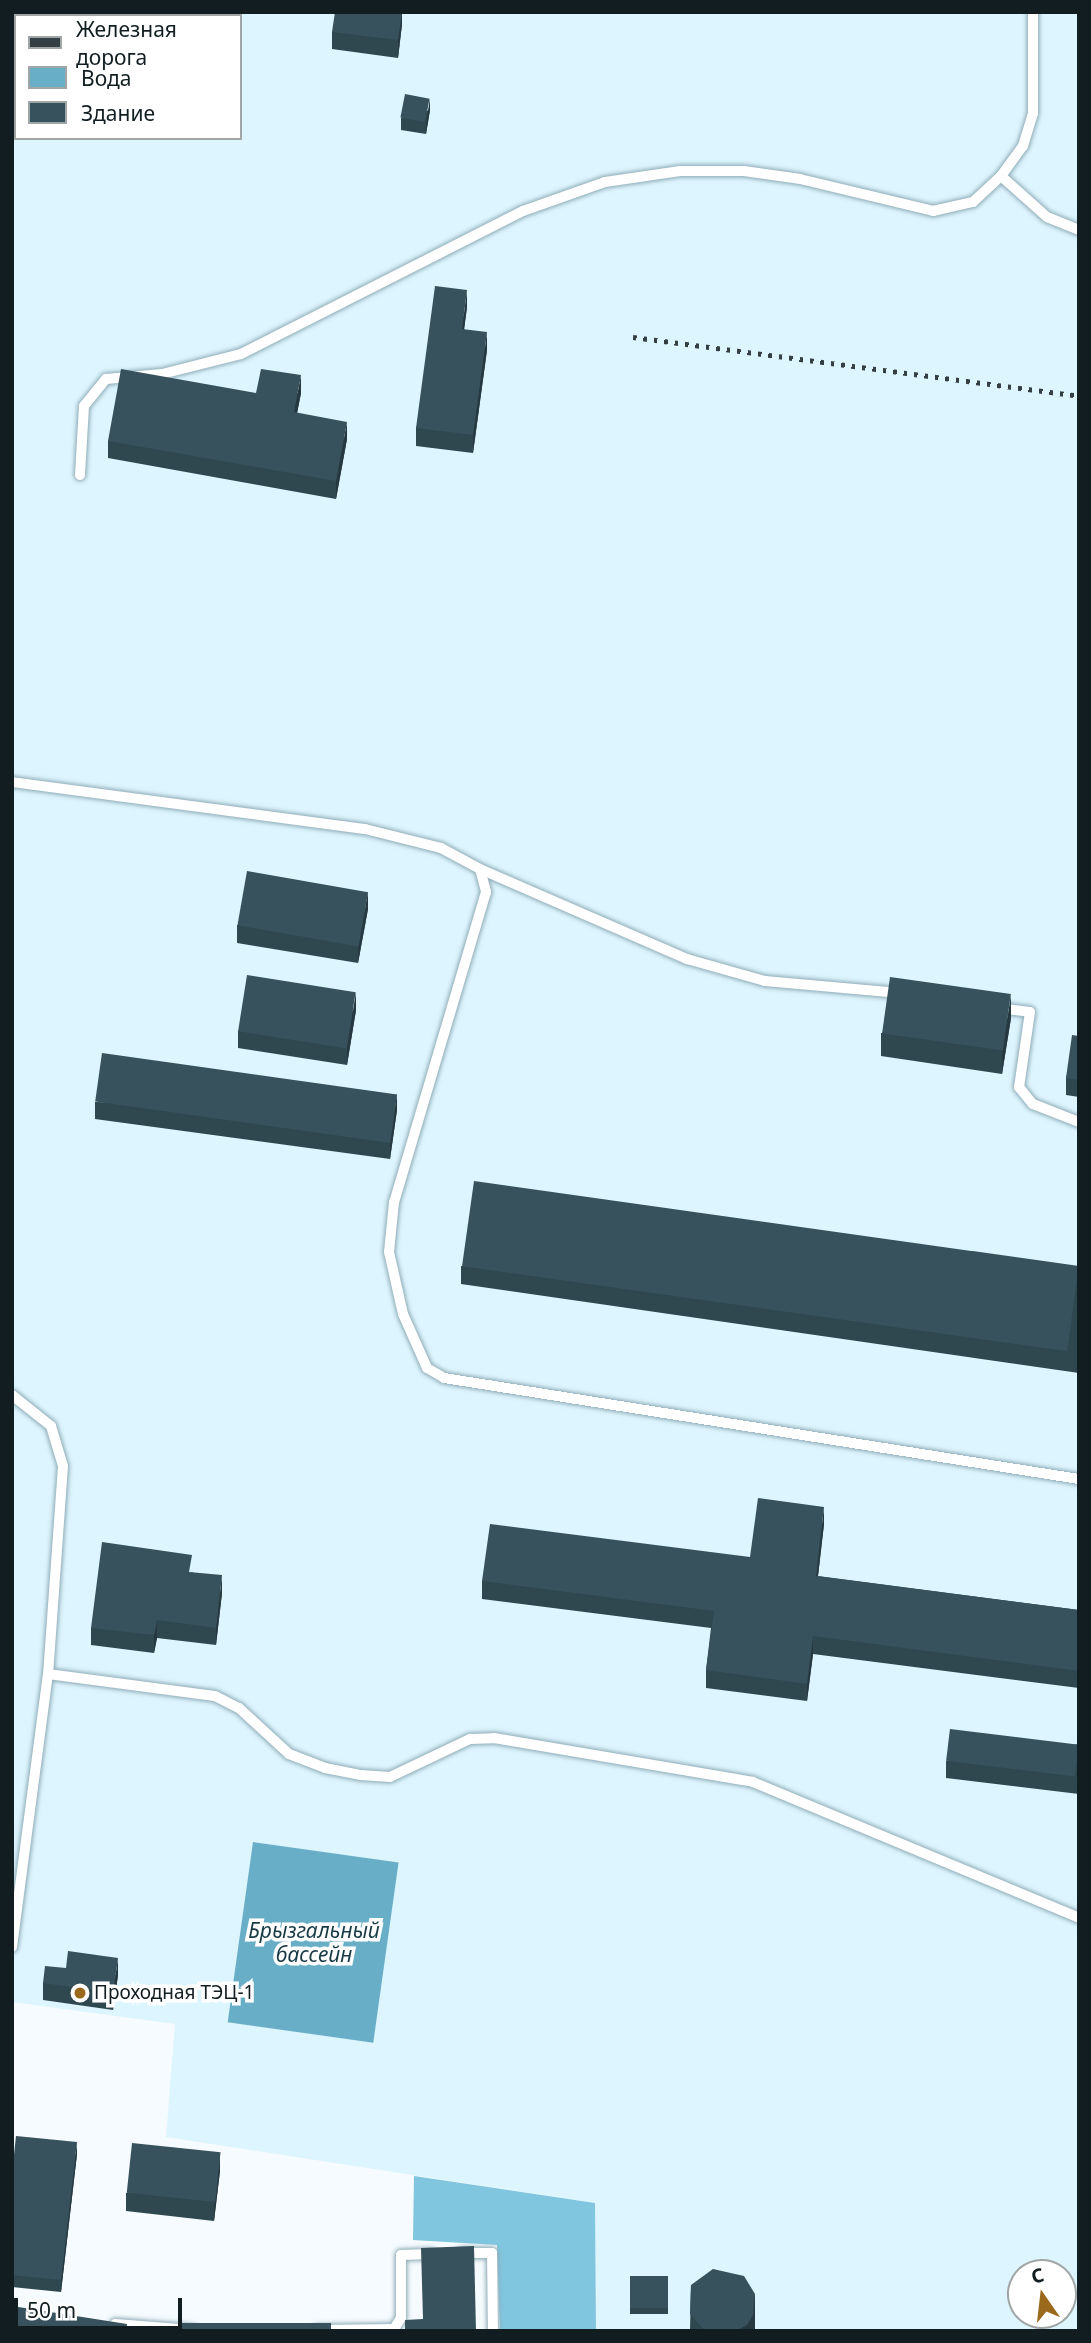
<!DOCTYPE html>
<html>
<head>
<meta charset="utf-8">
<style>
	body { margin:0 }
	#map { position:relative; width:1091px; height:2343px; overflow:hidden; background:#f5fbfe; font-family:"Noto Sans",sans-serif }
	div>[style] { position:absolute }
	.built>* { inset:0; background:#ddf5fe }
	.forest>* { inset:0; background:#80c6df }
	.water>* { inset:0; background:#69aec7; transform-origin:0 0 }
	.roads { filter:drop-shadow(0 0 2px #8facb7) drop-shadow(0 0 2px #8facb7) }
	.lane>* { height:10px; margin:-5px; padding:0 5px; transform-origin:5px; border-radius:5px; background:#fff }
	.rail>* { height:5px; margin-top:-2.5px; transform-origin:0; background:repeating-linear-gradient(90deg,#343f43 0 3.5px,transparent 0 10.5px) }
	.wall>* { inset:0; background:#2f474f; transform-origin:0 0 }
	.shaded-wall>* { inset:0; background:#263940 }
	.building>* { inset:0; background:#37525c; transform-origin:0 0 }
	.dots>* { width:19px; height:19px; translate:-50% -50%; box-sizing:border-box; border:4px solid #fff; border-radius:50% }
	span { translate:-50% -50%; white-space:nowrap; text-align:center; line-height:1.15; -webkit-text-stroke:7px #fff; paint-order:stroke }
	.poi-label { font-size:19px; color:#111d21 }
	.left { translate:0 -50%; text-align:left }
	.water-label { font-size:21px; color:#193b46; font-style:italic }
	.frame { position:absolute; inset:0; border:14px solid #111d21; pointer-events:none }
	.legend { position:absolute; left:14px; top:14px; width:228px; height:126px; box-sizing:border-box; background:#fff; border:2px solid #a0a5a6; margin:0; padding:9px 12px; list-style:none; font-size:21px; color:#111d21 }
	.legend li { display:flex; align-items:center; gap:14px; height:35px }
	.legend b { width:35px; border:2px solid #a0a5a6 }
	.north { position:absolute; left:1007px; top:2259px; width:70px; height:70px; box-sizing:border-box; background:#fff; border:2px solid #a0a5a6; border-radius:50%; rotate:346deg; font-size:19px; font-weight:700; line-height:28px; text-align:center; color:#111d21 }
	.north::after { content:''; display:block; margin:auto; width:24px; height:32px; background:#9a691c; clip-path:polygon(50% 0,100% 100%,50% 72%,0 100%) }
	.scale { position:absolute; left:14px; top:2298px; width:168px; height:32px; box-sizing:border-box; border:4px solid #111d21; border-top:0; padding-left:9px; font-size:21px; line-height:24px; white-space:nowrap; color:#111d21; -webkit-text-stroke:5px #fff; paint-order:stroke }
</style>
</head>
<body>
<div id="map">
	<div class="built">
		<div style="clip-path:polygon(evenodd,12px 12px,1079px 12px,1079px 2331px,596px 2331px,595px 2203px,166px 2137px,175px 2024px,12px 2002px,12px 12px,16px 16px,240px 16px,240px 138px,16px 138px,16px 16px,12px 12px,1021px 2273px,1063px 2273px,1063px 2315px,1021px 2315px,1021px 2273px)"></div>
	</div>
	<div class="forest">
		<div style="clip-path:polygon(414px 2176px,595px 2203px,596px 2331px,500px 2331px,497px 2245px,413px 2240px)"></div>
	</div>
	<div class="water">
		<div style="left:253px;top:1842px;width:147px;height:182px;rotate:8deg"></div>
	</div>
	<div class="roads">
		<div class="lane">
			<div style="left:79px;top:16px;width:4px;rotate:-90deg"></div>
			<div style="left:12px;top:72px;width:4px"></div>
			<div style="left:1001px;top:176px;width:62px;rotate:41.7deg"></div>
			<div style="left:1047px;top:217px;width:35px;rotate:22deg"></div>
			<div style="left:80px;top:475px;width:69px;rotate:-86.7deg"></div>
			<div style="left:84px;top:406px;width:35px;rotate:-51deg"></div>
			<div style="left:106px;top:379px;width:56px;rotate:-5.1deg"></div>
			<div style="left:162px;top:374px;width:81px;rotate:-14.2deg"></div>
			<div style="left:241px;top:354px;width:316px;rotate:-26.9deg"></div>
			<div style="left:523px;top:211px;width:87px;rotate:-19.5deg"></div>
			<div style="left:605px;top:182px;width:76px;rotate:-8.3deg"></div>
			<div style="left:680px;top:171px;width:64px"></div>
			<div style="left:744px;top:171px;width:57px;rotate:8.1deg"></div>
			<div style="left:800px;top:179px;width:137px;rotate:13.5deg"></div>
			<div style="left:933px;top:211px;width:41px;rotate:-12.7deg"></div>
			<div style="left:973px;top:202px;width:38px;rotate:-43deg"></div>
			<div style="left:1001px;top:176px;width:37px;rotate:-54deg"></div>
			<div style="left:1023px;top:146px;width:34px;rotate:-73deg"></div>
			<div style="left:1033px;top:113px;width:101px;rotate:-90deg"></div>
			<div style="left:12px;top:782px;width:356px;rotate:7.6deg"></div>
			<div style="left:365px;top:829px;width:78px;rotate:14deg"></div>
			<div style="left:441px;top:848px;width:44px;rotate:28.3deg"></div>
			<div style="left:480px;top:869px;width:24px;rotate:75deg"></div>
			<div style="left:486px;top:892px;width:323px;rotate:106.5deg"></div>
			<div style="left:394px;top:1202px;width:50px;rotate:95.7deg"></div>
			<div style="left:389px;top:1252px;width:64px;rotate:77.3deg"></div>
			<div style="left:403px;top:1314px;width:59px;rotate:66deg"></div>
			<div style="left:427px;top:1368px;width:20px;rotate:30deg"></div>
			<div style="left:444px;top:1378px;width:643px;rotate:9.04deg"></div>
			<div style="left:480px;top:869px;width:226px;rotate:23.5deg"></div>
			<div style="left:687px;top:959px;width:81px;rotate:15.8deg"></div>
			<div style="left:765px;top:981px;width:135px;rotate:5.1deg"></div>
			<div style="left:998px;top:1008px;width:32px;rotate:7deg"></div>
			<div style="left:1030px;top:1012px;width:76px;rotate:98.3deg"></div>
			<div style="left:1019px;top:1087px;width:22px;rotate:51deg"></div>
			<div style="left:1033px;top:1104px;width:49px;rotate:21.4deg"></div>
			<div style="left:12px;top:1395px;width:50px;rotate:38.5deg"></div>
			<div style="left:51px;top:1426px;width:42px;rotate:73.3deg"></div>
			<div style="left:63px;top:1466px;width:209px;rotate:94.1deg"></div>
			<div style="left:48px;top:1674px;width:168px;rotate:7.5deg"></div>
			<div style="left:215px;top:1696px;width:27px;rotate:27deg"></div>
			<div style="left:239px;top:1708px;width:68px;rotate:42.6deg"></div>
			<div style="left:289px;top:1754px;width:39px;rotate:21deg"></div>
			<div style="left:325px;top:1768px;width:37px;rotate:11deg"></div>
			<div style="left:361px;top:1775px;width:29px;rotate:4deg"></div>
			<div style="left:390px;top:1777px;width:89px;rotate:-25.4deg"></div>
			<div style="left:470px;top:1739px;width:24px;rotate:-2deg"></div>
			<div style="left:494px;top:1738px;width:263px;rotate:9.6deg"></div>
			<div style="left:753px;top:1782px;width:353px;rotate:22.6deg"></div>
			<div style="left:12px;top:1947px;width:275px;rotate:-82.5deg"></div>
			<div style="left:462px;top:2253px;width:30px"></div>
			<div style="left:492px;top:2253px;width:78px;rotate:89.3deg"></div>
			<div style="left:115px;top:2324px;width:78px;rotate:4.4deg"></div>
			<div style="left:318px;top:2330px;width:76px;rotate:-0.8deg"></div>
			<div style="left:394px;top:2329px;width:13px;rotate:-58deg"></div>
			<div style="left:401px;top:2318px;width:63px;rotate:-90deg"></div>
			<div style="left:401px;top:2255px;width:31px;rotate:-2deg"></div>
		</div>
	</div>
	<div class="rail">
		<div style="left:633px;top:337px;width:450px;rotate:7.5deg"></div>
	</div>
	<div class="wall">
		<div style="clip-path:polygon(402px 12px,402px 24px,398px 58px,332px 49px,332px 32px)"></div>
		<div style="clip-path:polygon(430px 110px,426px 134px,401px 130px,401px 118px)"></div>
		<div style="clip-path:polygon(467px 307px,464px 329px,487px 350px,473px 453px,416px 446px,416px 428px)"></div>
		<div style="clip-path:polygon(256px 393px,301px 393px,297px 413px,347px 439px,336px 499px,108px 458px,108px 441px)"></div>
		<div style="clip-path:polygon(368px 909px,358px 963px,237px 943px,237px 925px)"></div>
		<div style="clip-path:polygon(356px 1010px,347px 1065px,238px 1048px,238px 1031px)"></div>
		<div style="clip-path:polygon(1011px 1018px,1002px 1074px,881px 1056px,881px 1033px)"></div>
		<div style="clip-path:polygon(1079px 1036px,1079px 1097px,1066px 1095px,1066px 1078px)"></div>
		<div style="clip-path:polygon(95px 1102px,397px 1110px,390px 1159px,95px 1119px)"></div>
		<div style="clip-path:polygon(461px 1266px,1079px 1268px,1079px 1373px,461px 1284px)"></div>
		<div style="clip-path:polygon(824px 1524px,818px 1576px,1079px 1610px,1079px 1688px,813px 1654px,807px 1701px,706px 1688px,706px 1670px,711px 1628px,482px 1599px,482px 1581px,750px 1557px)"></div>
		<div style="clip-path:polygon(192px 1572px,222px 1593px,216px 1645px,157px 1638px,154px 1653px,91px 1645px,91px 1628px)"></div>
		<div style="clip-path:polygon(1079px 1744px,1079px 1794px,946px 1778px,946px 1761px)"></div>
		<div style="clip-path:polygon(66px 1968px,118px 1975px,113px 2010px,43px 2000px,43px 1983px)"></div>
		<div style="clip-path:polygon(77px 2154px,61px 2292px,12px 2287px,12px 2173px)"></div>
		<div style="clip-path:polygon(220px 2171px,214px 2221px,126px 2211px,126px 2193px)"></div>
		<div style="left:630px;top:2276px;width:38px;height:38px"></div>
		<div style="clip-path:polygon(691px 2285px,755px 2331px,690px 2331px)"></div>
	</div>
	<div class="shaded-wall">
		<div style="clip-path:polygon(402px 12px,402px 24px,398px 58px,398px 40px)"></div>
		<div style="clip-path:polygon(430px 99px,430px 110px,426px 134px,426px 122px)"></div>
		<div style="clip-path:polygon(467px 290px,467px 307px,462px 346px,462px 329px)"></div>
		<div style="clip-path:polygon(487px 332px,487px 350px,473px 453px,473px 435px)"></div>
		<div style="clip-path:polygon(301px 375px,301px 393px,294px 429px,294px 412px)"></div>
		<div style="clip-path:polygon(347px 422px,347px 439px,336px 499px,336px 481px)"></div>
		<div style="clip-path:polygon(368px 892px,368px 909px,358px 963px,358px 946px)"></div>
		<div style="clip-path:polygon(356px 992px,356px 1010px,347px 1065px,347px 1048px)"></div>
		<div style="clip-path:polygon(1011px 995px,1011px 1018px,1002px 1074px,1002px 1051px)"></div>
		<div style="clip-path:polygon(397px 1093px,397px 1110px,390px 1159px,390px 1142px)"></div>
		<div style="clip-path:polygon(824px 1507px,824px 1524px,816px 1593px,816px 1576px)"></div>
		<div style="clip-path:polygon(222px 1575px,222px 1593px,216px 1645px,216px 1628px)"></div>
		<div style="clip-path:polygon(157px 1620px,157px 1638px,154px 1653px,154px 1635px)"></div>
		<div style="clip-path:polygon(813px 1636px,813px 1654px,807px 1701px,807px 1684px)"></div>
		<div style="clip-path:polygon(118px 1958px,118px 1975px,113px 2010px,113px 1993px)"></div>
		<div style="clip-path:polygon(77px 2142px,77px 2154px,61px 2292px,61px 2280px)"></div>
		<div style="clip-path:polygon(220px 2153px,220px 2171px,214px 2221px,214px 2204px)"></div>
		<div style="clip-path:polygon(755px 2294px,755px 2331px,736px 2331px)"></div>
	</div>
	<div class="building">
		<div style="clip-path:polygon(335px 12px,402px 12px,398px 40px,332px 32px)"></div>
		<div style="left:405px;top:94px;width:25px;height:24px;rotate:11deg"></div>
		<div style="clip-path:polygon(435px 286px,467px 290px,462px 329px,487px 332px,473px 435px,416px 428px)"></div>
		<div style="clip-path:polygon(121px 369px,256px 393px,261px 369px,301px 375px,294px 412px,347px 422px,336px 481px,108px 441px)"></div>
		<div style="left:247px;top:871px;width:123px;height:55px;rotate:10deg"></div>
		<div style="left:247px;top:975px;width:110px;height:57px;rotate:9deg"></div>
		<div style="left:890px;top:977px;width:122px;height:57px;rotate:8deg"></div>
		<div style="clip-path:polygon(1072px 1035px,1079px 1036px,1079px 1080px,1066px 1078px)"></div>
		<div style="left:102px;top:1053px;width:298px;height:49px;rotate:8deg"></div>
		<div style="left:474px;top:1181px;width:611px;height:86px;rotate:8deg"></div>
		<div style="clip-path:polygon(758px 1498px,824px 1507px,816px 1576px,1079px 1610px,1079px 1671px,813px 1636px,807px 1684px,706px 1670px,714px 1611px,482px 1581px,490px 1524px,750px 1557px)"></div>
		<div style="clip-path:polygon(102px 1542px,192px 1555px,189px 1572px,222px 1575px,216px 1628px,157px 1620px,154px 1635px,91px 1628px)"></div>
		<div style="left:950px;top:1729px;width:130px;height:32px;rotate:7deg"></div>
		<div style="clip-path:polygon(68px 1951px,118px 1958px,113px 1993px,43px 1983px,45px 1966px,66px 1968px)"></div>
		<div style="clip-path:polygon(16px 2136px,77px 2142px,61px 2280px,12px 2275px,12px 2173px)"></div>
		<div style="left:132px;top:2143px;width:89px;height:50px;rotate:6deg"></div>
		<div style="clip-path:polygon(474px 2246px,476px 2331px,405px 2331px,405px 2320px,423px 2319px,421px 2248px)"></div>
		<div style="clip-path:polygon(713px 2269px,744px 2276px,755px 2294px,753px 2315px,747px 2325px,736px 2331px,705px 2331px,690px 2314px,691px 2285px)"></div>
		<div style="left:630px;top:2276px;width:38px;height:32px"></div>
		<div style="clip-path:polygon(12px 2306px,127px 2324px,126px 2331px,12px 2331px)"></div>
		<div style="left:331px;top:2323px;width:8px;height:151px;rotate:90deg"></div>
	</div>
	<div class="dots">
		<div style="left:80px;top:1993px;background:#9a691c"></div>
	</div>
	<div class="poi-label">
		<span class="left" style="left:94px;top:1993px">Проходная ТЭЦ-1</span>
	</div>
	<div class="water-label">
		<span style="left:314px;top:1942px">Брызгальный<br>бассейн</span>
	</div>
	<div class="frame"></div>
	<ul class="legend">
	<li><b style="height:9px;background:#343f43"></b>Железная дорога</li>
	<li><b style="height:19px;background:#69aec7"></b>Вода</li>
	<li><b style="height:19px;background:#37525c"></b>Здание</li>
	</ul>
	<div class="north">С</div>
	<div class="scale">50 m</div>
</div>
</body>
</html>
